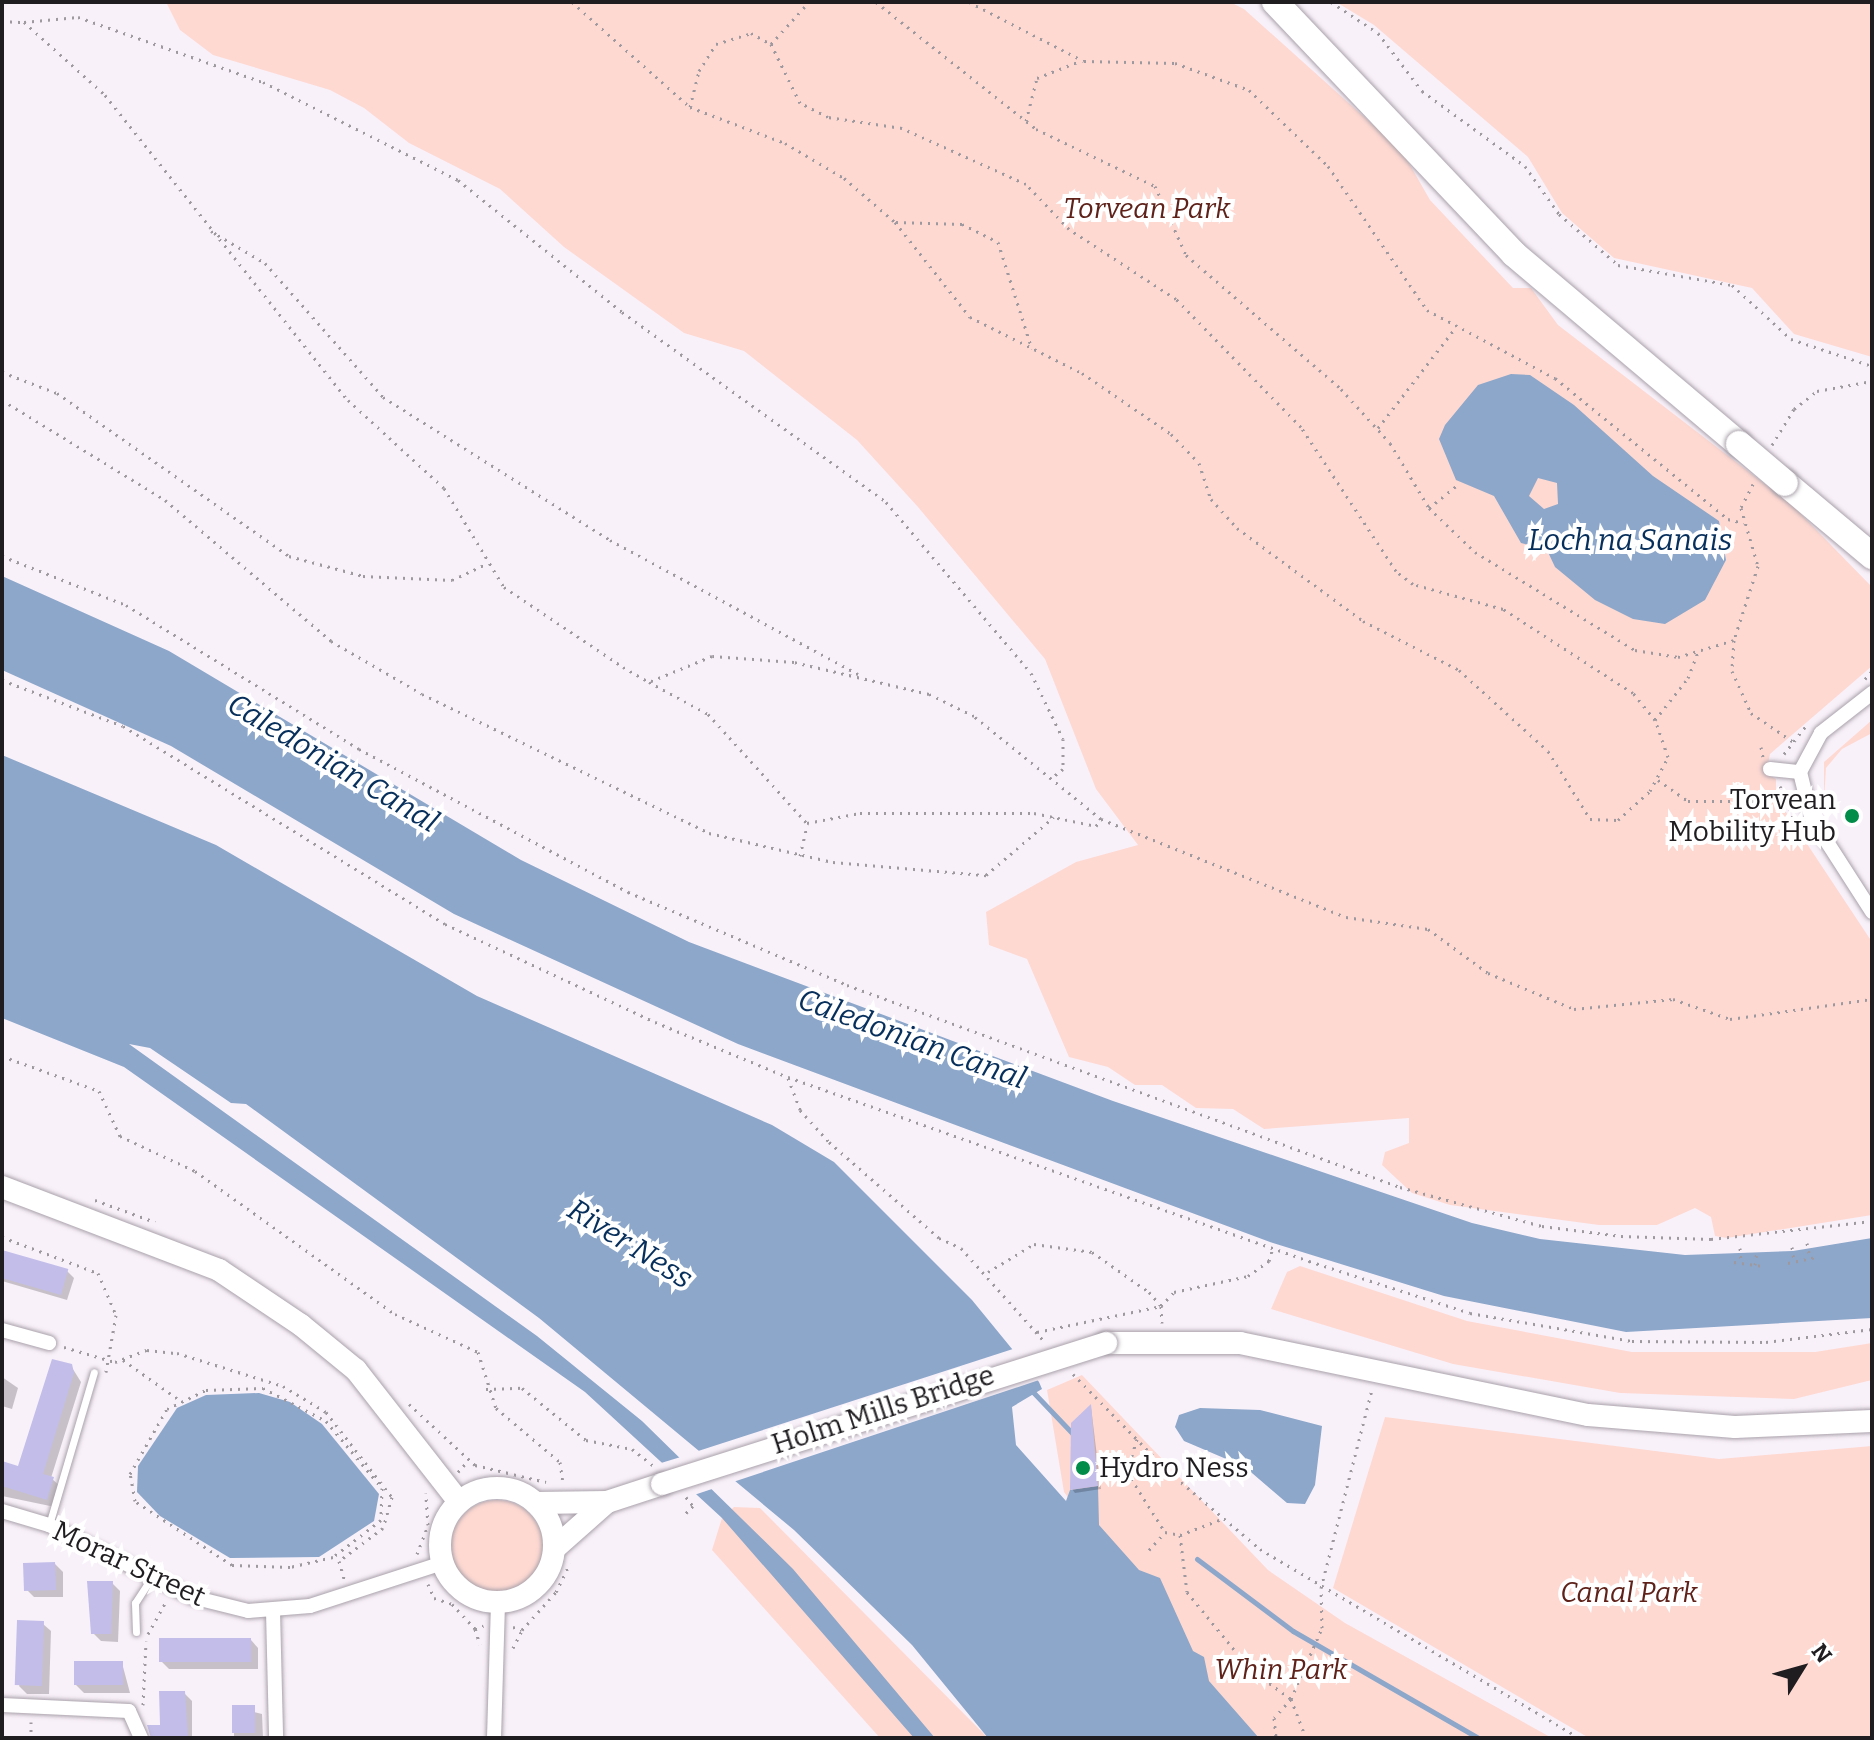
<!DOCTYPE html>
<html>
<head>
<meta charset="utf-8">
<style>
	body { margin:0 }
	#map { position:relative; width:1874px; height:1740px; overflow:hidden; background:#f9f1fa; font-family:Bitter,serif }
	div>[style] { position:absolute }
	.green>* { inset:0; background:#fed9d2 }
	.round { border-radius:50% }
	.water>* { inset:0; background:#8ca7ca }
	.pier>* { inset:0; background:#f9f1fa }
	.shadow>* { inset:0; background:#0003 }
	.stream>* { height:5px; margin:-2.5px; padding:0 2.5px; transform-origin:2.5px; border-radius:2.5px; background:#8ca7ca }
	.building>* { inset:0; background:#c2bee9; transform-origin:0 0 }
	.path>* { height:3px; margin-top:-1.5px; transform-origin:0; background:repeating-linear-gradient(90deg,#9e989f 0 2px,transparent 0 8px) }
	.roads { filter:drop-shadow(0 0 2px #a9a1aa) drop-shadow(0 0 2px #a9a1aa) }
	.lane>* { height:7px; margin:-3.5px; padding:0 3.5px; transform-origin:3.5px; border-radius:3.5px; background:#fff }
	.street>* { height:14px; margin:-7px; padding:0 7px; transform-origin:7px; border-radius:7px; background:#fff }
	.primary>* { height:22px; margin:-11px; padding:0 11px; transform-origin:11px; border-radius:11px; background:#fff }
	.primary>.ring { margin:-11px; padding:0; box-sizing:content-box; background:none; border:22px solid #fff; border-radius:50% }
	.highway>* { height:26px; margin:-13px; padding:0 13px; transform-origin:13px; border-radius:13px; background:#fff }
	.bridges { filter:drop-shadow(0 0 2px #a9a1aa) drop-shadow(0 0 2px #a9a1aa) }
	.primary-bridge>* { height:22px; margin:-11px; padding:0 11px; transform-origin:11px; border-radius:11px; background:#fff }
	.highway-bridge>* { height:26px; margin:-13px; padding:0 13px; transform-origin:13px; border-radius:13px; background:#fff }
	.dots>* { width:22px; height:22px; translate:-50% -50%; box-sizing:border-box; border:4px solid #fff; border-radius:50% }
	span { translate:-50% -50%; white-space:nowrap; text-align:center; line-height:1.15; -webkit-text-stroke:8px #fff; paint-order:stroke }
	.park-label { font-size:28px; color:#5e221a; font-style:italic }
	.poi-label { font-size:28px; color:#201d20 }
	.right { translate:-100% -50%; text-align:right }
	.left { translate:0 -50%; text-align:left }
	.street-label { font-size:28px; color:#201d20 }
	.water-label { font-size:30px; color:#072f5b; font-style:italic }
	.frame { position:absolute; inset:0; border:4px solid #201d20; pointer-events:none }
	.north { position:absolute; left:1762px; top:1628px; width:80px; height:80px; -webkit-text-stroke:6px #fff; paint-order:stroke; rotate:53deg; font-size:22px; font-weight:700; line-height:32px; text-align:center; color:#201d20 }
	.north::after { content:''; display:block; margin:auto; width:28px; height:36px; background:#201d20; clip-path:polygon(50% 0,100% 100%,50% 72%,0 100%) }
</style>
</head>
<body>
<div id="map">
	<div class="green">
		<div style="clip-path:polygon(166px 2px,1230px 2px,1244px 9px,1402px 151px,1430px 200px,1513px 288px,1531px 288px,1558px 325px,1792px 505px,1872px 587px,1872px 666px,1770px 754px,1766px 774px,1776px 779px,1776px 797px,1872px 942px,1872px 1215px,1727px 1238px,1715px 1236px,1711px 1217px,1695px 1208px,1657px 1225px,1599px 1225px,1450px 1205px,1412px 1193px,1382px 1165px,1385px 1152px,1409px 1143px,1409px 1118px,1264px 1129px,1233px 1109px,1196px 1108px,1162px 1085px,1135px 1085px,1108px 1067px,1069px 1057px,1027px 959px,989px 945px,986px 912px,1076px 862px,1138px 845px,1096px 789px,1045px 659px,918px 507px,857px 440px,744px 351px,684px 333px,564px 247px,500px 189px,409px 143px,364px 108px,330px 90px,213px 55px,180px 30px)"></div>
		<div style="clip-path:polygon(1336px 2px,1872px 2px,1872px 357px,1794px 334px,1752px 288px,1614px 258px,1562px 213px,1528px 157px,1374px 25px)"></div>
		<div style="clip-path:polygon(1872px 720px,1872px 733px,1842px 749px,1826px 768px,1824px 801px,1824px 762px)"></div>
		<div style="clip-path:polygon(1300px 1266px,1467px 1321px,1632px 1352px,1815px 1352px,1872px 1343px,1872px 1380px,1794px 1399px,1620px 1393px,1453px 1364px,1271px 1309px,1287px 1272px)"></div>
		<div style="clip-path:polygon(1082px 1375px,1268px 1570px,1345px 1623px,1552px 1738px,1247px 1738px,1064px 1492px,1047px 1390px)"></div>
		<div style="clip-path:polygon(1385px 1417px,1719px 1459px,1872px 1446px,1872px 1738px,1589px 1738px,1333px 1588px)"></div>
		<div class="round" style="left:451px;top:1500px;width:92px;height:92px"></div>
		<div style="clip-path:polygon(734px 1507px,760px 1508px,988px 1738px,880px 1738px,712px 1550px,722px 1518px)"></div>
	</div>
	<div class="water">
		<div style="clip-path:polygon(evenodd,1511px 374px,1530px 375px,1574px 405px,1653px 476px,1719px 521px,1726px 560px,1705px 600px,1665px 624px,1633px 619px,1595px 600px,1555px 567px,1547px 550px,1521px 543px,1494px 496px,1456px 480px,1439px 439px,1445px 425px,1478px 385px,1511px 374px,1538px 478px,1557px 483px,1558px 504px,1544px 509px,1529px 496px,1538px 478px)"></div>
		<div style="clip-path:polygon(2px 576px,169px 651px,521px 860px,689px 942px,1113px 1101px,1472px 1223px,1540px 1239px,1685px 1255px,1793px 1251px,1872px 1238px,1872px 1318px,1626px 1332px,1444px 1296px,1273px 1243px,738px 1044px,454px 914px,171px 746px,2px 670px)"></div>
		<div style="clip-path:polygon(2px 755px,216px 845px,477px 996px,772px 1125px,834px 1162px,972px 1300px,1039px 1382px,1042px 1389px,1012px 1407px,1016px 1445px,1066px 1501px,1070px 1490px,1098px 1486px,1099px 1525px,1139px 1570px,1160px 1578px,1193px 1651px,1204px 1657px,1209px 1681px,1259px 1738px,988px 1738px,912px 1645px,794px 1530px,539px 1318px,246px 1104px,231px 1103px,150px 1048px,129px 1044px,537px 1336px,642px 1421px,793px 1569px,935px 1738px,914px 1738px,722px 1518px,585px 1392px,124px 1067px,2px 1018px)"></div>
		<div style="clip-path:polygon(259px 1393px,290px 1402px,322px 1424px,379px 1494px,374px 1521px,319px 1557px,230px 1558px,160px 1516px,137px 1492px,138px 1466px,177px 1408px,206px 1395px)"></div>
		<div style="clip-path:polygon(1200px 1408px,1260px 1410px,1322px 1426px,1315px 1485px,1305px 1504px,1287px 1503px,1245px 1467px,1184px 1441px,1175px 1427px,1179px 1415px)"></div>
	</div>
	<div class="pier">
		<div style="clip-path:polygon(1016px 1348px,1042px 1379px,727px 1484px,692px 1453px)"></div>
		<div style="clip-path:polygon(684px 1456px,718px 1487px,694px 1495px,661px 1463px)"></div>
	</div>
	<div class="shadow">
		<div style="clip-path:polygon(2px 1253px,67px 1271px,74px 1278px,67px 1300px,2px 1281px)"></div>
		<div style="clip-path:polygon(71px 1366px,81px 1382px,51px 1478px,61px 1487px,55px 1507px,2px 1496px,2px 1465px,20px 1468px)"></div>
		<div style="clip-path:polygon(2px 1377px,18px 1388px,12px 1409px,2px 1406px)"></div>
		<div style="clip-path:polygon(1091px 1407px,1101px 1489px,1075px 1493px,1072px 1489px)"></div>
		<div style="clip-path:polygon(55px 1564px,63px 1572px,63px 1597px,34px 1597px,26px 1589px)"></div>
		<div style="clip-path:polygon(112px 1583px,120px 1591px,118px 1642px,101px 1641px,93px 1633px)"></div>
		<div style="clip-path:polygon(43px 1624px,51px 1631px,49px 1694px,27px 1694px,19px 1686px)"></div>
		<div style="clip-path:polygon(251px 1640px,258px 1648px,258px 1669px,169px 1669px,161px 1661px)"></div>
		<div style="clip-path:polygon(122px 1663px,130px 1693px,84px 1693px,76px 1685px)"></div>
		<div style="clip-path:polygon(184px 1693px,192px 1701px,192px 1738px,162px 1738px)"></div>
		<div style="clip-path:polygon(234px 1707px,262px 1714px,263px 1738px,234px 1738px)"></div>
	</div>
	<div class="stream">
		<div style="left:1033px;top:1392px;width:58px;rotate:46.4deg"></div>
		<div style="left:1197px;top:1559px;width:120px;rotate:36.9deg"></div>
		<div style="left:1293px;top:1631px;width:214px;rotate:30deg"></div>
	</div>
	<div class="building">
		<div style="left:2px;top:1250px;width:69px;height:27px;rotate:16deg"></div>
		<div style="clip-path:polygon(52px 1359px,72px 1364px,74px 1373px,43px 1474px,54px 1477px,47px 1500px,2px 1486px,2px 1461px,18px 1466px)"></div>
		<div style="clip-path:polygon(1091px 1404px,1098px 1486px,1070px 1490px,1071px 1423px)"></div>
		<div style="left:55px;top:1562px;width:28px;height:32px;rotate:88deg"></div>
		<div style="clip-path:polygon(87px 1581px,113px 1581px,111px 1634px,91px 1634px)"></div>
		<div style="left:44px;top:1621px;width:65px;height:27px;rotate:92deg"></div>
		<div style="left:251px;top:1638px;width:24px;height:92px;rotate:90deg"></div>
		<div style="left:123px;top:1661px;width:24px;height:49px;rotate:90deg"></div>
		<div style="clip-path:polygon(159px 1691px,185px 1691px,188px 1738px,151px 1738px,147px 1725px,160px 1725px)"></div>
		<div style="left:232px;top:1705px;width:23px;height:28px"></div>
	</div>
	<div class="path">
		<div style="left:572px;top:2px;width:158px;rotate:41.7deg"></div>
		<div style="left:690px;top:107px;width:102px;rotate:20.8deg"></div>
		<div style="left:785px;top:143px;width:69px;rotate:30.7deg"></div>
		<div style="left:844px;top:178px;width:67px;rotate:40.8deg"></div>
		<div style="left:895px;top:222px;width:121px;rotate:51.7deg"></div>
		<div style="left:970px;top:317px;width:125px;rotate:26.6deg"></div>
		<div style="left:1082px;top:373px;width:108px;rotate:34.4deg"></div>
		<div style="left:1171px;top:434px;width:40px;rotate:46deg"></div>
		<div style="left:1199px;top:463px;width:38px;rotate:72deg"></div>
		<div style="left:1211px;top:499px;width:39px;rotate:48deg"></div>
		<div style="left:1237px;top:528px;width:157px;rotate:36.4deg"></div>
		<div style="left:1363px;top:621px;width:108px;rotate:27deg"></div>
		<div style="left:1459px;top:670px;width:120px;rotate:42.3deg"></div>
		<div style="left:1548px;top:751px;width:80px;rotate:58.3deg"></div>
		<div style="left:1590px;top:819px;width:28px;rotate:2deg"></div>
		<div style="left:1618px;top:820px;width:43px;rotate:-42.2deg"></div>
		<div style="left:1650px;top:791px;width:38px;rotate:-62deg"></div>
		<div style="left:1668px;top:757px;width:39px;rotate:-109deg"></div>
		<div style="left:1655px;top:720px;width:35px;rotate:-129deg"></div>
		<div style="left:1633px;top:693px;width:155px;rotate:-147.1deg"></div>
		<div style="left:1503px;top:609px;width:93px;rotate:-164.5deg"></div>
		<div style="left:1413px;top:584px;width:21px;rotate:-143deg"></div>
		<div style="left:1396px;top:571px;width:173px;rotate:-123.4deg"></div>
		<div style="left:1301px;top:427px;width:179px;rotate:-134.3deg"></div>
		<div style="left:1176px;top:299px;width:128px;rotate:-146.8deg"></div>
		<div style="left:1069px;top:229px;width:62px;rotate:-133.7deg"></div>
		<div style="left:1026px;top:184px;width:136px;rotate:-155.7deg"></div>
		<div style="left:902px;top:128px;width:75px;rotate:-171.5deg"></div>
		<div style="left:828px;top:117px;width:31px;rotate:-153deg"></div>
		<div style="left:800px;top:103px;width:66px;rotate:-116.2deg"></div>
		<div style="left:771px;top:44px;width:57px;rotate:-47.9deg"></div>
		<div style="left:876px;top:2px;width:204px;rotate:38.4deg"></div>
		<div style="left:1036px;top:129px;width:132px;rotate:25.6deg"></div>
		<div style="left:1155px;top:186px;width:76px;rotate:65.8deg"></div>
		<div style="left:1186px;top:255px;width:205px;rotate:40.8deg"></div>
		<div style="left:1341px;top:389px;width:73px;rotate:47.8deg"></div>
		<div style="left:1390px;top:443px;width:76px;rotate:59deg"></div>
		<div style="left:1429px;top:508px;width:64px;rotate:43.7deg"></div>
		<div style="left:1475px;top:552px;width:188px;rotate:31.5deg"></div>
		<div style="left:1635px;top:650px;width:44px;rotate:9.2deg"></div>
		<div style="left:1678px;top:657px;width:59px;rotate:-16.9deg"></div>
		<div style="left:969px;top:2px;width:129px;rotate:27.2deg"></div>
		<div style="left:1084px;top:61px;width:91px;rotate:1.3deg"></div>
		<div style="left:1175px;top:63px;width:79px;rotate:20deg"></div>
		<div style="left:1249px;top:90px;width:110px;rotate:43.9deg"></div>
		<div style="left:1328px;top:166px;width:175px;rotate:55.5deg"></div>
		<div style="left:1427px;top:310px;width:145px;rotate:28deg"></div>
		<div style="left:1555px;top:378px;width:223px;rotate:39.2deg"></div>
		<div style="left:1728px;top:519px;width:16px;rotate:15deg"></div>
		<div style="left:1331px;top:2px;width:56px;rotate:33.4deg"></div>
		<div style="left:1378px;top:33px;width:73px;rotate:52.8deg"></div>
		<div style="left:1422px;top:91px;width:127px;rotate:36.1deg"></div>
		<div style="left:1525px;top:166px;width:59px;rotate:54.7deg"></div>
		<div style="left:1559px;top:214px;width:78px;rotate:40.8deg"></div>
		<div style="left:1618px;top:265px;width:116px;rotate:10deg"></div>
		<div style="left:1732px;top:285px;width:80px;rotate:42.5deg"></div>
		<div style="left:1791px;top:339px;width:85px;rotate:18.4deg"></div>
		<div style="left:2px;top:21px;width:22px;rotate:3deg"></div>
		<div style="left:24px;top:22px;width:109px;rotate:42deg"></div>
		<div style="left:105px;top:95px;width:390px;rotate:51.5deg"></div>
		<div style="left:348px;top:400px;width:130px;rotate:42.5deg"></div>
		<div style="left:444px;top:488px;width:116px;rotate:58.8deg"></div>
		<div style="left:504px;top:587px;width:143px;rotate:33.9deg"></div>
		<div style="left:623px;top:667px;width:30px;rotate:30deg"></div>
		<div style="left:649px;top:682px;width:67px;rotate:28.5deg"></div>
		<div style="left:708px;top:714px;width:147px;rotate:47.8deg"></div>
		<div style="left:807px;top:823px;width:54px;rotate:-10.7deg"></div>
		<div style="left:860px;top:813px;width:174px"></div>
		<div style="left:1034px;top:813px;width:63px;rotate:11.8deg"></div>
		<div style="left:1096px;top:826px;width:9px;rotate:-54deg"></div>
		<div style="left:1101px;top:819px;width:164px;rotate:-141deg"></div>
		<div style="left:974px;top:716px;width:50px;rotate:-153.9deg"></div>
		<div style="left:929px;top:694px;width:139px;rotate:-166.7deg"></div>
		<div style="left:794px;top:662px;width:82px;rotate:-175.8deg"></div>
		<div style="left:712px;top:656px;width:68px;rotate:157.6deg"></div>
		<div style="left:24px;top:22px;width:54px;rotate:-5.3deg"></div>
		<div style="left:78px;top:17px;width:196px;rotate:19.4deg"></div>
		<div style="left:263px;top:82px;width:218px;rotate:26.7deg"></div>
		<div style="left:458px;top:180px;width:211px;rotate:38.8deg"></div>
		<div style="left:622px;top:312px;width:325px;rotate:35.7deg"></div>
		<div style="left:886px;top:502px;width:224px;rotate:49.7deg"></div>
		<div style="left:1031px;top:673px;width:73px;rotate:64.1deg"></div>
		<div style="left:1063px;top:739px;width:30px;rotate:90deg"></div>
		<div style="left:1063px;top:769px;width:11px;rotate:142deg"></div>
		<div style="left:690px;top:107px;width:37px;rotate:-76deg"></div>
		<div style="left:699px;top:71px;width:32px;rotate:-58deg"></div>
		<div style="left:716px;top:44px;width:37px;rotate:-17deg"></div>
		<div style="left:751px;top:33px;width:23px;rotate:29deg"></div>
		<div style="left:1026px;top:121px;width:44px;rotate:-75.7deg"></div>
		<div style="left:1037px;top:78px;width:46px;rotate:-21.6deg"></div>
		<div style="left:896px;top:222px;width:66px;rotate:1.7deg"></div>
		<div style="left:962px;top:224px;width:40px;rotate:26.6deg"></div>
		<div style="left:998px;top:242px;width:112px;rotate:72.4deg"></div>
		<div style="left:211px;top:231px;width:63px;rotate:30.7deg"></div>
		<div style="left:265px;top:263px;width:179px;rotate:48.6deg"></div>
		<div style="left:383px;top:397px;width:268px;rotate:32.2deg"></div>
		<div style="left:610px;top:540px;width:282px;rotate:28.4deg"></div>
		<div style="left:2px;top:372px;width:59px;rotate:20.9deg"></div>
		<div style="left:57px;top:393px;width:284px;rotate:35.1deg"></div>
		<div style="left:289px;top:556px;width:77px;rotate:15.1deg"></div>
		<div style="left:363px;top:576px;width:89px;rotate:2.6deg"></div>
		<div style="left:452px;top:580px;width:38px;rotate:-25deg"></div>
		<div style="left:2px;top:400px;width:191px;rotate:31.5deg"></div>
		<div style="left:165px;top:500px;width:218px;rotate:40.3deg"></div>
		<div style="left:331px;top:641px;width:105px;rotate:30.2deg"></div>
		<div style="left:422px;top:694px;width:319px;rotate:25.8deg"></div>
		<div style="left:709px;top:833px;width:127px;rotate:13.2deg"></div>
		<div style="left:833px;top:862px;width:154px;rotate:4.9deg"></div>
		<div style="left:986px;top:875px;width:89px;rotate:-40.5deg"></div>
		<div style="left:1378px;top:428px;width:128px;rotate:-52.3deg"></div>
		<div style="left:1772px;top:445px;width:42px;rotate:-58.6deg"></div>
		<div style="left:1794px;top:409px;width:29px;rotate:-38deg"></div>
		<div style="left:1817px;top:391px;width:56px;rotate:-10.3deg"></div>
		<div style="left:1753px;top:484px;width:27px;rotate:117deg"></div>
		<div style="left:1741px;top:508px;width:60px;rotate:73.7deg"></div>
		<div style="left:1758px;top:566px;width:78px;rotate:108deg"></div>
		<div style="left:1734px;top:640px;width:31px;rotate:94deg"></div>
		<div style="left:1732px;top:671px;width:46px;rotate:65.7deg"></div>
		<div style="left:1751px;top:713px;width:50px;rotate:34.3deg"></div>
		<div style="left:1429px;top:508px;width:36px;rotate:-39deg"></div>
		<div style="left:2px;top:556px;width:133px;rotate:21.6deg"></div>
		<div style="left:126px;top:605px;width:274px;rotate:31.7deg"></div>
		<div style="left:359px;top:749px;width:305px;rotate:28deg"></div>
		<div style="left:628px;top:892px;width:238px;rotate:23deg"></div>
		<div style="left:847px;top:985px;width:589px;rotate:20.07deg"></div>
		<div style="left:1400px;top:1187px;width:147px;rotate:15.4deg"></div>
		<div style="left:1542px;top:1226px;width:80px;rotate:7.2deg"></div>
		<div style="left:1621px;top:1236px;width:90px;rotate:1.9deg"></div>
		<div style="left:1711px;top:1239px;width:162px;rotate:-6.4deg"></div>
		<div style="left:1865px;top:679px;width:11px;rotate:-49deg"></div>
		<div style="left:2px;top:680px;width:129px;rotate:20.8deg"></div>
		<div style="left:123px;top:726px;width:378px;rotate:31.6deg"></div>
		<div style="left:445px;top:924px;width:232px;rotate:25deg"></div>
		<div style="left:655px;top:1022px;width:144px;rotate:22.5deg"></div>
		<div style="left:788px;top:1077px;width:553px;rotate:19.45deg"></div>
		<div style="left:1309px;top:1261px;width:169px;rotate:17.9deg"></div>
		<div style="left:1470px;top:1313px;width:164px;rotate:9.8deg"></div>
		<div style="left:1632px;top:1341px;width:134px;rotate:0.4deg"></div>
		<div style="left:1766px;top:1342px;width:107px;rotate:-7deg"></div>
		<div style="left:1655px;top:720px;width:53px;rotate:-51.8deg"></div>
		<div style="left:1688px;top:678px;width:30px;rotate:-69deg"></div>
		<div style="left:1761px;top:747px;width:10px;rotate:79deg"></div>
		<div style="left:1784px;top:754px;width:36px;rotate:-52deg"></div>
		<div style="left:1658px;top:780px;width:37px;rotate:35deg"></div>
		<div style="left:1688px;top:801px;width:96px"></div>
		<div style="left:1780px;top:786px;width:36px;rotate:67deg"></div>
		<div style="left:1101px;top:819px;width:264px;rotate:21.8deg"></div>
		<div style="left:1346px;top:917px;width:83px;rotate:8.3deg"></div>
		<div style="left:1428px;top:929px;width:74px;rotate:36.3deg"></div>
		<div style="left:1488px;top:973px;width:93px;rotate:22.7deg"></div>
		<div style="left:1574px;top:1009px;width:100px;rotate:-5.8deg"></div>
		<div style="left:1673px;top:999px;width:60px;rotate:19.3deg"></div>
		<div style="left:1730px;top:1019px;width:143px;rotate:-8deg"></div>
		<div style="left:800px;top:856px;width:32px;rotate:-77deg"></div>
		<div style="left:2px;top:1056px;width:103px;rotate:19.8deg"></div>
		<div style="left:99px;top:1091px;width:50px;rotate:65deg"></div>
		<div style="left:120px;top:1136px;width:83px;rotate:25deg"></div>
		<div style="left:195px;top:1171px;width:246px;rotate:35.6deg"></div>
		<div style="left:395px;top:1314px;width:91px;rotate:24.6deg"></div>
		<div style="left:478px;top:1352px;width:59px;rotate:72.2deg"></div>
		<div style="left:496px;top:1408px;width:84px;rotate:40.2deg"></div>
		<div style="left:560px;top:1462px;width:21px;rotate:82deg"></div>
		<div style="left:788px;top:1078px;width:34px;rotate:69deg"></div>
		<div style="left:800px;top:1110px;width:43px;rotate:47.8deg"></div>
		<div style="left:829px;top:1142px;width:146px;rotate:41.1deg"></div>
		<div style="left:939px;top:1238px;width:24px;rotate:24deg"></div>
		<div style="left:961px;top:1248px;width:125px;rotate:48.3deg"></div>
		<div style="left:95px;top:1200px;width:64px;rotate:20.1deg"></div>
		<div style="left:2px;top:1237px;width:103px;rotate:20.6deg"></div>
		<div style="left:98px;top:1273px;width:46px;rotate:66.8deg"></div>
		<div style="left:116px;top:1315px;width:58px;rotate:100deg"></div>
		<div style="left:1807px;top:1243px;width:15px;rotate:79deg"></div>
		<div style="left:1792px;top:1247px;width:14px;rotate:82deg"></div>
		<div style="left:1740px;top:1248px;width:15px;rotate:86deg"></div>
		<div style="left:1734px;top:1262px;width:27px;rotate:8deg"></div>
		<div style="left:1788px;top:1263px;width:29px;rotate:-12deg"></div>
		<div style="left:1755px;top:1265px;width:15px;rotate:-82deg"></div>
		<div style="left:988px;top:1272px;width:54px;rotate:-31.3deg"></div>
		<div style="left:1034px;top:1244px;width:59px;rotate:7.9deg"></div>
		<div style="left:1092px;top:1252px;width:70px;rotate:35.1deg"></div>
		<div style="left:1149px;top:1292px;width:18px;rotate:49deg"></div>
		<div style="left:1161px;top:1306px;width:17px;rotate:87deg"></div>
		<div style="left:1037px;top:1332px;width:127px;rotate:-11.8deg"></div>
		<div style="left:1161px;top:1306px;width:19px;rotate:-47deg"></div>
		<div style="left:1174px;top:1292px;width:76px;rotate:-12.2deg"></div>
		<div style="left:1248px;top:1276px;width:26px;rotate:-36deg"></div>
		<div style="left:1269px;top:1261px;width:15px;rotate:-74deg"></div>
		<div style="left:64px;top:1347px;width:53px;rotate:16.4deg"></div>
		<div style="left:115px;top:1362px;width:34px;rotate:-21deg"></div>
		<div style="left:147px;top:1350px;width:30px;rotate:6deg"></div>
		<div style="left:177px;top:1353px;width:111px;rotate:17.3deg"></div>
		<div style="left:283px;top:1386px;width:50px;rotate:31.2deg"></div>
		<div style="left:326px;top:1412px;width:108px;rotate:52.2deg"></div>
		<div style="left:392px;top:1497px;width:32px;rotate:106deg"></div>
		<div style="left:383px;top:1528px;width:55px;rotate:143.1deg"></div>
		<div style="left:339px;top:1561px;width:19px;rotate:74deg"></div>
		<div style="left:123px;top:1360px;width:67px;rotate:35.3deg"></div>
		<div style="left:1073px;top:1374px;width:137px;rotate:45.6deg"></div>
		<div style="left:1169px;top:1472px;width:119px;rotate:40.2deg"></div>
		<div style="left:1260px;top:1549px;width:372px;rotate:30.6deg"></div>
		<div style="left:263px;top:1388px;width:71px;rotate:27.6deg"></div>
		<div style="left:326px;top:1421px;width:87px;rotate:50.1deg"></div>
		<div style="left:382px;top:1488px;width:32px;rotate:92deg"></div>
		<div style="left:381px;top:1520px;width:61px;rotate:142.4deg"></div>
		<div style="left:333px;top:1557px;width:44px;rotate:166.9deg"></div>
		<div style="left:290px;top:1567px;width:58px;rotate:-178deg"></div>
		<div style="left:232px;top:1565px;width:116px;rotate:-146.6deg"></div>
		<div style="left:135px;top:1501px;width:27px;rotate:-100deg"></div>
		<div style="left:130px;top:1474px;width:75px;rotate:-60.4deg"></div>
		<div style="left:167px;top:1409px;width:43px;rotate:-26deg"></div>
		<div style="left:206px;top:1390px;width:57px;rotate:-2deg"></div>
		<div style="left:486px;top:1389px;width:36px;rotate:-2deg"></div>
		<div style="left:522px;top:1388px;width:82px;rotate:39.1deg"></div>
		<div style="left:586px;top:1440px;width:47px;rotate:11.1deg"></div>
		<div style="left:632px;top:1449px;width:29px;rotate:38deg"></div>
		<div style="left:409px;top:1404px;width:90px;rotate:42.7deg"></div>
		<div style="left:475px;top:1465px;width:73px;rotate:13.5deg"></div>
		<div style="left:1137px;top:1439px;width:34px;rotate:107deg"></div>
		<div style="left:1127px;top:1472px;width:71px;rotate:57.7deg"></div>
		<div style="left:1165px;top:1532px;width:15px;rotate:11deg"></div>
		<div style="left:1180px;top:1535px;width:45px;rotate:-20.9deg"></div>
		<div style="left:458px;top:1472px;width:15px;rotate:-48deg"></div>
		<div style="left:686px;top:1497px;width:11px;rotate:52deg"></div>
		<div style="left:693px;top:1506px;width:10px;rotate:135deg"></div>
		<div style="left:1180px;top:1535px;width:57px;rotate:83deg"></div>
		<div style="left:1187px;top:1592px;width:99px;rotate:50.7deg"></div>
		<div style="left:1250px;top:1669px;width:51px;rotate:36.2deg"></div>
		<div style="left:1291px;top:1699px;width:25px;rotate:132deg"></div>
		<div style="left:1274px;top:1718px;width:20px;rotate:84deg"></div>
		<div style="left:1149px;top:1550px;width:24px;rotate:-48deg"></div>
		<div style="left:417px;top:1554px;width:31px;rotate:-69deg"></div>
		<div style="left:428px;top:1525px;width:32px;rotate:-94deg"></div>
		<div style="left:428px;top:1584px;width:15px;rotate:67deg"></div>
		<div style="left:434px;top:1598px;width:19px;rotate:18deg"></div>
		<div style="left:452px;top:1604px;width:34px;rotate:47deg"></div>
		<div style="left:475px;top:1629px;width:9px;rotate:-21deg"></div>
		<div style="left:513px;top:1627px;width:9px;rotate:18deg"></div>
		<div style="left:522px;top:1630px;width:51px;rotate:-48.2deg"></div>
		<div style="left:556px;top:1592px;width:32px;rotate:-64deg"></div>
		<div style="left:475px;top:1629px;width:16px;rotate:72deg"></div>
		<div style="left:148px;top:1634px;width:37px;rotate:-61deg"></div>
		<div style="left:513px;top:1648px;width:20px;rotate:-63deg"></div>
		<div style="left:143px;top:1705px;width:64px;rotate:-87.3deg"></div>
		<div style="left:31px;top:1722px;width:16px;rotate:90deg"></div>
		<div style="left:1306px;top:1738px;width:42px;rotate:-111deg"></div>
		<div style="left:1291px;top:1699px;width:77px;rotate:-66.4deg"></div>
		<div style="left:1322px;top:1628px;width:40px;rotate:-91.4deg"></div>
		<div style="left:1321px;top:1588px;width:204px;rotate:-75.6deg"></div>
	</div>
	<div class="roads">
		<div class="lane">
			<div style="left:49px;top:1525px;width:159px;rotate:-73.6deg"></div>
			<div style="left:136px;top:1632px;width:29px;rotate:-92deg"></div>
			<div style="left:135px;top:1603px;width:30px;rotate:-57deg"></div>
		</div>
		<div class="street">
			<div style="left:1872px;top:693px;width:65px;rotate:141.9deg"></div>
			<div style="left:1821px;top:733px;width:44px;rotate:118.3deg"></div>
			<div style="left:1800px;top:772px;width:46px;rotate:76.3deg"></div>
			<div style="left:1811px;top:817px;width:113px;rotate:57.3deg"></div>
			<div style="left:1770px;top:769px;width:30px;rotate:6deg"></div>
			<div style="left:2px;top:1330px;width:49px;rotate:15.5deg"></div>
			<div style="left:2px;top:1511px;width:49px;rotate:16.6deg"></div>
			<div style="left:49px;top:1525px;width:160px;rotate:26.7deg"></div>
			<div style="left:192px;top:1597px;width:58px;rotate:14deg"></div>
			<div style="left:248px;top:1611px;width:62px;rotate:-4.6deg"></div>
			<div style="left:310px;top:1606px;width:139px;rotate:-18deg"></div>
			<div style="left:273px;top:1611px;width:127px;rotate:88.6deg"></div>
			<div style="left:2px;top:1705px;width:127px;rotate:2.7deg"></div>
			<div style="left:129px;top:1711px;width:30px;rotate:66deg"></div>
			<div style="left:494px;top:1738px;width:135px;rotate:-88.3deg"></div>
		</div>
		<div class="primary">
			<div style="left:2px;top:1187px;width:232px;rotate:20.9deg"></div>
			<div style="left:219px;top:1270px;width:99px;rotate:33.9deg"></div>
			<div style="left:301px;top:1325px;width:71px;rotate:39.3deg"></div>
			<div style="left:356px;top:1370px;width:167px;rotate:52deg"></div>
			<div style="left:1106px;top:1343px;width:134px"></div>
			<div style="left:1240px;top:1343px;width:355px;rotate:11.7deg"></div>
			<div style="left:1588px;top:1415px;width:147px;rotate:4.7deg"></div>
			<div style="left:1735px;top:1427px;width:137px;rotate:-2.5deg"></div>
			<div class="ring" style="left:440px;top:1488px;width:92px;height:92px"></div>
			<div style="left:536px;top:1503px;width:71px;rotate:-0.8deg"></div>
			<div style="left:607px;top:1502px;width:58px;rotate:-18.1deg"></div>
			<div style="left:555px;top:1548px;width:69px;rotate:-41.5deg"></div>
		</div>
		<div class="highway">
			<div style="left:1275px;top:2px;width:347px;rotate:46.5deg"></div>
			<div style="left:1514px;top:254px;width:294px;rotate:40.2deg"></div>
			<div style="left:1785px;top:483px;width:114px;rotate:40deg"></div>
		</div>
	</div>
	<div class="bridges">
		<div class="primary-bridge">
			<div style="left:662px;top:1484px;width:466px;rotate:-17.6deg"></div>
		</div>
		<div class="highway-bridge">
			<div style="left:1739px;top:444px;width:60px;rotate:40.3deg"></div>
		</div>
	</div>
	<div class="dots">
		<div style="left:1852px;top:816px;background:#018c4a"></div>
		<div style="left:1083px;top:1468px;background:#018c4a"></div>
	</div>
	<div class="park-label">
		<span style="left:1147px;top:209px">Torvean Park</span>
		<span style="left:1629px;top:1593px">Canal Park</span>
		<span style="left:1281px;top:1670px">Whin Park</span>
	</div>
	<div class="poi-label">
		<span class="right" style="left:1836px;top:816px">Torvean<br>Mobility Hub</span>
		<span class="left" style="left:1099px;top:1468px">Hydro Ness</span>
	</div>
	<div class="street-label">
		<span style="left:883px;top:1410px;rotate:-18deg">Holm Mills Bridge</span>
		<span style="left:129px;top:1564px;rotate:25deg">Morar Street</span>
	</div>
	<div class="water-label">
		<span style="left:1630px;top:540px">Loch na Sanais</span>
		<span style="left:333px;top:763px;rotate:31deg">Caledonian Canal</span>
		<span style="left:912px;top:1039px;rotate:20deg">Caledonian Canal</span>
		<span style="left:630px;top:1244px;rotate:32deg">River Ness</span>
	</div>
	<div class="frame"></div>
	<div class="north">N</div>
</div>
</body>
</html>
